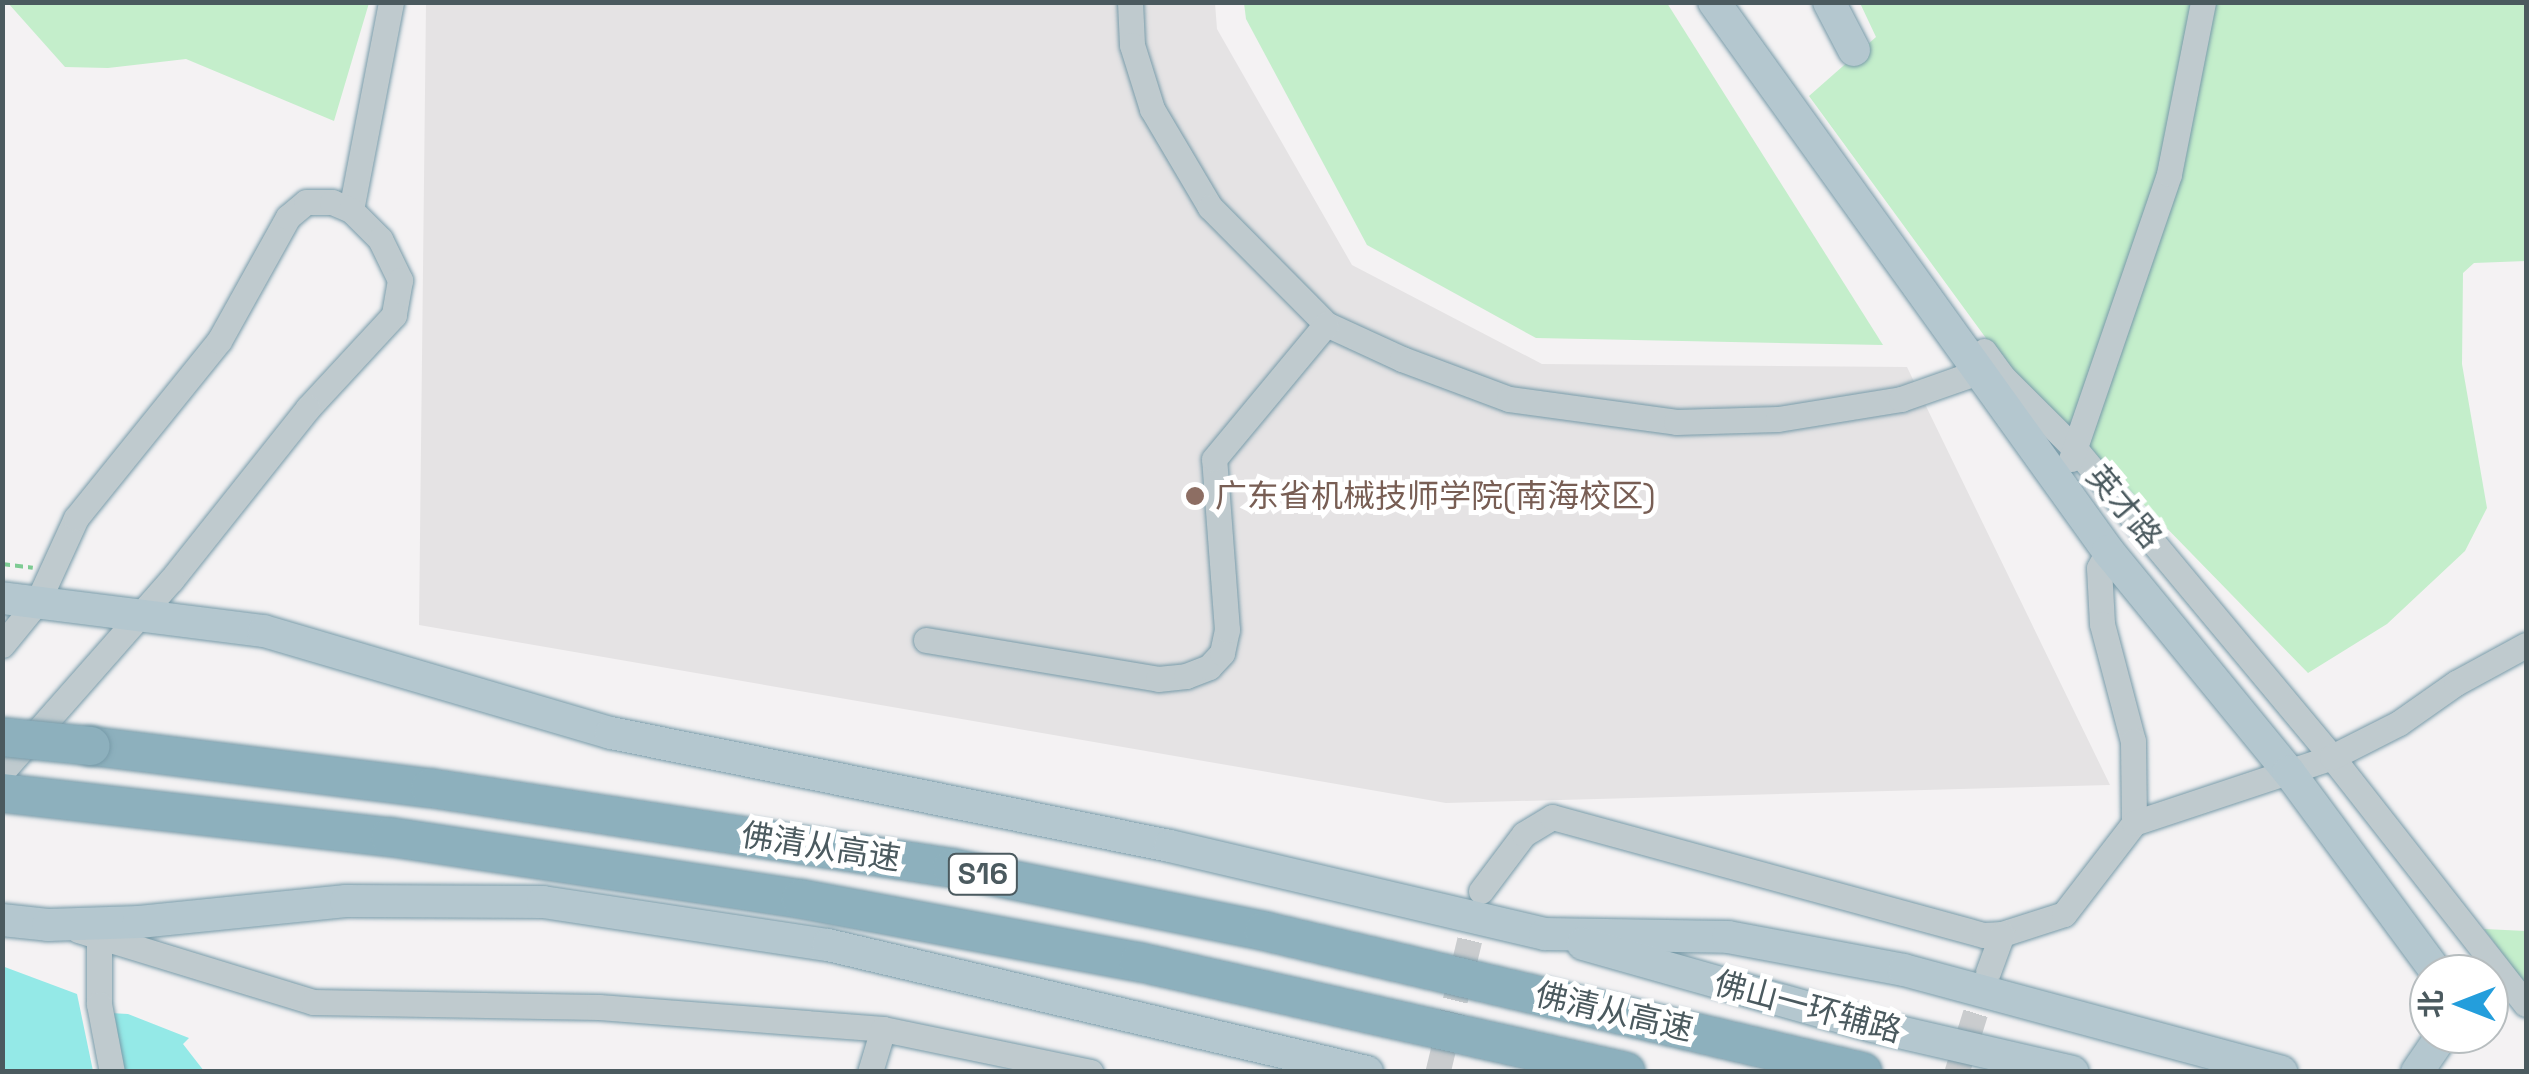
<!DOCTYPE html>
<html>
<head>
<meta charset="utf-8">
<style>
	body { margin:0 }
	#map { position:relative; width:2529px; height:1074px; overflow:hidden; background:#f4f2f3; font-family:"Space Grotesk","Noto Sans SC",sans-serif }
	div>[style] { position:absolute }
	.education>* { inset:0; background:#e5e3e4 }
	.green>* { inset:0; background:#c4eecb }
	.water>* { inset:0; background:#94e9e7 }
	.minor-tunnel>* { height:25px; margin-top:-12.5px; transform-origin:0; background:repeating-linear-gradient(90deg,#caccce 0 25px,transparent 0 37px) }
	.path>* { height:4px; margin-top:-2px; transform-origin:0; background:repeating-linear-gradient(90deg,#7ecb93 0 8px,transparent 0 13px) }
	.roads { filter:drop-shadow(0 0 2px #789ba9) drop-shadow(0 0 2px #789ba9) }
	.minor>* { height:25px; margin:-12.5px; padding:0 12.5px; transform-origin:12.5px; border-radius:12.5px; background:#bfcace }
	.major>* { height:32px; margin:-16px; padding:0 16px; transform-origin:16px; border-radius:16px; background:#b4c7cf }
	.highway>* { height:38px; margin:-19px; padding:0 19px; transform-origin:19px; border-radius:19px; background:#8db0bd }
	.bridges { filter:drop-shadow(0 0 2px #789ba9) drop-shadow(0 0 2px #789ba9) }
	.highway-bridge>* { height:38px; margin:-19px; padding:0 19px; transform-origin:19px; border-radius:19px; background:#8db0bd }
	.dots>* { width:28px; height:28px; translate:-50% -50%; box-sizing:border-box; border:5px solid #fff; border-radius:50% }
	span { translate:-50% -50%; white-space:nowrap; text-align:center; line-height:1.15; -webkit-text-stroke:10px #fff; paint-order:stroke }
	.shield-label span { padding:2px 8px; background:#fff; border:2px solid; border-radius:8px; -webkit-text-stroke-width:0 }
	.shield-label { font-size:30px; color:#4b5a5f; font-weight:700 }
	.education-label { font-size:32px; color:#785e54 }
	.left { translate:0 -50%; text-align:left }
	.street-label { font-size:32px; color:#4b5a5f }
	.frame { position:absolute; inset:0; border:5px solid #4b5a5f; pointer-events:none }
	.north { position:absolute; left:2409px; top:954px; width:100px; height:100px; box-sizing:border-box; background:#fff; border:2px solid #b7bdbf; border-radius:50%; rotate:270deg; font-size:28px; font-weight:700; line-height:40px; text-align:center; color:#4b5a5f }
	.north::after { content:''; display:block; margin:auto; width:35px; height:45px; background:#249edc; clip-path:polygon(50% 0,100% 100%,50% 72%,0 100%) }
</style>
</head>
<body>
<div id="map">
	<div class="education">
		<div style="clip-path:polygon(426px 3px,1215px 3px,1217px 29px,1352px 265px,1542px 364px,1907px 367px,2110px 785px,1446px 803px,419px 625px)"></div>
	</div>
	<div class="green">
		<div style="clip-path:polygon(8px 3px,369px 3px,334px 121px,186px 59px,108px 68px,65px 67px)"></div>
		<div style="clip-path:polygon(1244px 3px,1667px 3px,1883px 345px,1536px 338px,1367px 245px,1246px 19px)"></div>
		<div style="clip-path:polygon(1860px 3px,2526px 3px,2526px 261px,2474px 263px,2463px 273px,2462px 364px,2487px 508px,2465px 551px,2387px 624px,2308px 673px,1999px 356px,1809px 96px,1876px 37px)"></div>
		<div style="clip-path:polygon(2484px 929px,2526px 931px,2526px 985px)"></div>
	</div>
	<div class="water">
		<div style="clip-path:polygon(2px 966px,77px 994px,93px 1071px,3px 1071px)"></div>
		<div style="clip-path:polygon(110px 1013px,128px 1014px,189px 1038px,183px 1044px,204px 1071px,117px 1071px)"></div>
	</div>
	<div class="minor-tunnel">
		<div style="left:1438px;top:1072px;width:176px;rotate:-76.5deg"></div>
		<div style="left:1957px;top:1072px;width:101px;rotate:-72.6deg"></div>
	</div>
	<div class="path">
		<div style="left:2px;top:564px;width:31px;rotate:7deg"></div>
	</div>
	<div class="roads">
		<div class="minor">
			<div style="left:1130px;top:2px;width:43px;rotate:87.3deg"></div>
			<div style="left:1132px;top:45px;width:67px;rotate:72.6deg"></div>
			<div style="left:1152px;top:109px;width:114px;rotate:59.4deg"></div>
			<div style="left:1210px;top:207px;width:165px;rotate:45.2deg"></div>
			<div style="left:1326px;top:324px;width:84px;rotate:24.7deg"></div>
			<div style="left:1402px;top:359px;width:114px;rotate:20.5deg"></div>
			<div style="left:1509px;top:399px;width:169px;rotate:7.8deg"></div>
			<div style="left:1676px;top:422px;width:102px;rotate:-1.7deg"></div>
			<div style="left:1778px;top:419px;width:125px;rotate:-9.2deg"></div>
			<div style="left:1901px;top:399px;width:82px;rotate:-19.3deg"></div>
			<div style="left:351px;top:210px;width:212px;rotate:-79.1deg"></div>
			<div style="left:1984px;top:351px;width:31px;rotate:54deg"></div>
			<div style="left:2002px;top:376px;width:106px;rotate:45deg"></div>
			<div style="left:2077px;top:451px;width:398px;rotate:50.2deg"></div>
			<div style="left:2332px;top:757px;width:314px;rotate:51.9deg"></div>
			<div style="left:2071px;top:459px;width:301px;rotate:-71deg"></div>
			<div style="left:2169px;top:174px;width:175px;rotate:-78.8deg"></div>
			<div style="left:2108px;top:551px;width:19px;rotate:118deg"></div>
			<div style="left:2099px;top:568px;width:56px;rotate:86.9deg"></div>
			<div style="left:2102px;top:624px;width:121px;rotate:75.2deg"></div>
			<div style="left:2133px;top:741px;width:82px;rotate:89.3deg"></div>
			<div style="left:926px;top:640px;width:235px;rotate:9.5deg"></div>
			<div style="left:1158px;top:679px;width:28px;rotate:-6deg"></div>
			<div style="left:1186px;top:676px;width:25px;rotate:-21deg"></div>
			<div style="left:1209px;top:667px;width:19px;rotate:-47deg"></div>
			<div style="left:1222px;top:653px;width:24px;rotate:-78deg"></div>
			<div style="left:1227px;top:630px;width:171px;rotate:-94.3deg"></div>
			<div style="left:1214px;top:459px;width:175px;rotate:-50.3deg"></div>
			<div style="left:2px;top:645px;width:57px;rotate:-50.7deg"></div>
			<div style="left:38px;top:601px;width:91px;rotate:-65.4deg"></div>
			<div style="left:76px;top:518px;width:228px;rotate:-51.1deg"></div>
			<div style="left:219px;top:341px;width:142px;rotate:-60.9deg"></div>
			<div style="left:288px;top:217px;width:23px;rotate:-40deg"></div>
			<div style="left:306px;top:202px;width:26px"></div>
			<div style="left:332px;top:202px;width:21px;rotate:23deg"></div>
			<div style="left:351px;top:210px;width:41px;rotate:45deg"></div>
			<div style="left:380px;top:239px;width:46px;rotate:64deg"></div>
			<div style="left:400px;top:280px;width:36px;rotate:100deg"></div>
			<div style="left:394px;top:315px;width:127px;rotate:132.8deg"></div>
			<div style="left:308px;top:408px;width:220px;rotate:128.5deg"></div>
			<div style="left:171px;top:580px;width:256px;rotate:131.4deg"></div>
			<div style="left:1481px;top:891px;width:71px;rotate:-53deg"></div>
			<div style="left:1524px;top:834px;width:33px;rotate:-31deg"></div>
			<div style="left:1552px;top:817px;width:448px;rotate:15.3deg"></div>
			<div style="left:1984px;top:935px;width:18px;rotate:-3deg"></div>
			<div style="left:2002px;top:934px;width:65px;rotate:-17.9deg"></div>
			<div style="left:2064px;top:914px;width:115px;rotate:-52.4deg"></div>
			<div style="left:2134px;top:823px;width:209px;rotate:-18.4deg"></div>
			<div style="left:2332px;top:757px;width:75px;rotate:-26.9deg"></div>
			<div style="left:2399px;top:723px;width:70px;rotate:-35.1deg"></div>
			<div style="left:2456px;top:683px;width:80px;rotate:-28.5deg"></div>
			<div style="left:78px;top:930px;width:246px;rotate:17deg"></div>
			<div style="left:313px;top:1002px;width:286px;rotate:1deg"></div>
			<div style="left:599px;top:1007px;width:285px;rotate:4.4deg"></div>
			<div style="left:883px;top:1029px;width:212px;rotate:11.7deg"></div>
			<div style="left:99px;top:936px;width:68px;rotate:90deg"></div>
			<div style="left:99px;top:1004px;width:69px;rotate:79.2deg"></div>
			<div style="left:1988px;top:972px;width:40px;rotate:-69.8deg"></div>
			<div style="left:870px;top:1072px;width:45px;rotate:-73.2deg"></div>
		</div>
		<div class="major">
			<div style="left:1714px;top:2px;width:676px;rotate:54.33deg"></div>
			<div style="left:2108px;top:551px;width:286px;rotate:50.7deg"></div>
			<div style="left:2289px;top:772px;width:251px;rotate:53.6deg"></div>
			<div style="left:1829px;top:2px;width:54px;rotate:62.5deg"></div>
			<div style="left:2px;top:598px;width:264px;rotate:7.2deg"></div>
			<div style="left:264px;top:631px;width:362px;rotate:16.4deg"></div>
			<div style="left:611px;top:733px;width:570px;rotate:11.43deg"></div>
			<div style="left:1170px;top:846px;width:385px;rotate:13.2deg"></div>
			<div style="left:1545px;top:934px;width:183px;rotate:0.9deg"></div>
			<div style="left:1728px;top:937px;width:179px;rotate:10.6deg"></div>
			<div style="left:1904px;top:970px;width:391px;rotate:15.1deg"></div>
			<div style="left:2px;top:920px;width:46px;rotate:6.2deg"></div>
			<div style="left:48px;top:925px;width:91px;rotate:-1.9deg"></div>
			<div style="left:139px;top:922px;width:208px;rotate:-5.8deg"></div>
			<div style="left:346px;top:901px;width:197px;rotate:0.3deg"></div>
			<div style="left:543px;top:902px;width:288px;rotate:8.6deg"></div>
			<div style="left:828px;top:945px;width:554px;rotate:13.26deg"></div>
			<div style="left:1583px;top:944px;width:301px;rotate:15.8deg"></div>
			<div style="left:1873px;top:1026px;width:205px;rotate:13deg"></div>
			<div style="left:2417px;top:1072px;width:46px;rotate:-55.6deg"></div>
		</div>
		<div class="highway">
			<div style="left:91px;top:746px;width:342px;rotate:7.1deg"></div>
			<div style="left:430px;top:788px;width:528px;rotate:8.71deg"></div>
			<div style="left:952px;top:868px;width:318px;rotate:11.4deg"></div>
			<div style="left:1264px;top:931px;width:615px;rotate:13.25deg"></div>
			<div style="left:2px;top:793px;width:390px;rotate:6.5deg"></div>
			<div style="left:390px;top:837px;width:416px;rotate:8.6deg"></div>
			<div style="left:801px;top:899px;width:344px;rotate:10.6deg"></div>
			<div style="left:1139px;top:962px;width:499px;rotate:12.7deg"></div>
		</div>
	</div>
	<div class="bridges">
		<div class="highway-bridge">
			<div style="left:2px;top:737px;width:89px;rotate:5.8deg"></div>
		</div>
	</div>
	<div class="dots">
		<div style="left:1195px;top:496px;background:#8d6e63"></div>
	</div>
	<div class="shield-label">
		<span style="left:983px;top:874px">S16</span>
	</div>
	<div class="education-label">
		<span class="left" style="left:1215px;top:496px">广东省机械技师学院(南海校区)</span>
	</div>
	<div class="street-label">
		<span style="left:2124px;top:507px;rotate:50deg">英才路</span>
		<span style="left:821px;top:847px;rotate:9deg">佛清从高速</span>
		<span style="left:1808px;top:1007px;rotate:15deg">佛山一环辅路</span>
		<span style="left:1614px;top:1012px;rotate:13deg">佛清从高速</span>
	</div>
	<div class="frame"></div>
	<div class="north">北</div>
</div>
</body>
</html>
